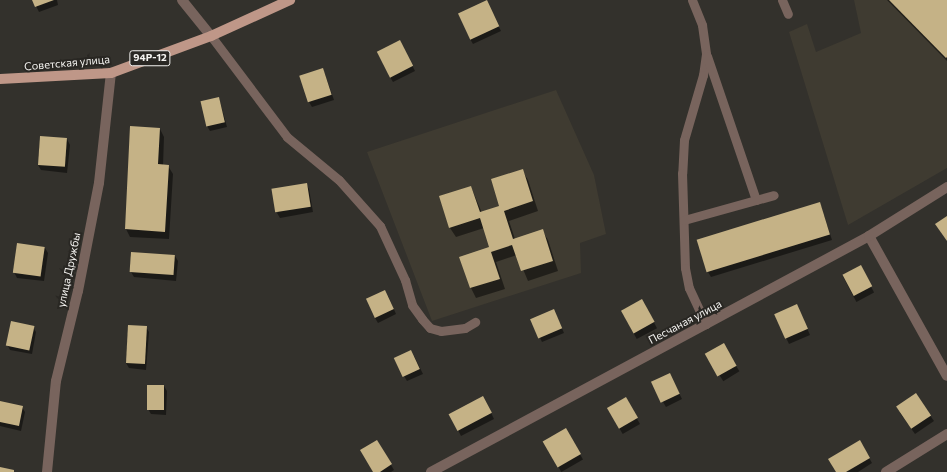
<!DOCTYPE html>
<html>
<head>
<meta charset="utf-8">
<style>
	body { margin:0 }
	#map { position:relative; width:947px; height:472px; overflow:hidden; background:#33312c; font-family:Commissioner,sans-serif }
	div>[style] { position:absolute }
	.built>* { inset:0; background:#3f3b31 }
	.shadow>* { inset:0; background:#0007; transform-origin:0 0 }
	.building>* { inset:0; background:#c5b286; transform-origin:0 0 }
	.service>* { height:9px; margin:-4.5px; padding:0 4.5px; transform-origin:4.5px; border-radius:4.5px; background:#78645d }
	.minor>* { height:10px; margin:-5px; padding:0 5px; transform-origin:5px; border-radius:5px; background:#78645d }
	.primary>* { height:10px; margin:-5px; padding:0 5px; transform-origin:5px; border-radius:5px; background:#bf9788 }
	span { translate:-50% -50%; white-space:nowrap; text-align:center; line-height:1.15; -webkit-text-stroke:4px #292723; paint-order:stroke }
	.shield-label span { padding:1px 3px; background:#292723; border:1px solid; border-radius:3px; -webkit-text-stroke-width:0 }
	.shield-label { font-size:10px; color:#f4f3f0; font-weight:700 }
	.street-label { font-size:11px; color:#f4f3f0 }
</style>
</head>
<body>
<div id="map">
	<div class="built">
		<div style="clip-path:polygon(854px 0,947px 0,947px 168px,848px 225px,789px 32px,807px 24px,816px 52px,861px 33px)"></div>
		<div style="clip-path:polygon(556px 90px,594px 175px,606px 234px,580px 243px,581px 273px,432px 321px,367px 152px)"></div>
	</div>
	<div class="shadow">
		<div style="clip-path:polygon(33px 0,57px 0,58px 5px,39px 12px)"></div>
		<div style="clip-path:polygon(887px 0,947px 0,947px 61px)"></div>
		<div style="clip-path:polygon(489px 7px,501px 31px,473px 44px,470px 39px)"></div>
		<div style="clip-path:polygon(403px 47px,415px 71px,393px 82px,390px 77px)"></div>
		<div style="clip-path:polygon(323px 69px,334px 100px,312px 107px,309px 102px)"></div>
		<div style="clip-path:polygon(219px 98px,227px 127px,210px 131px,207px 126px)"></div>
		<div style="clip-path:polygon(131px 127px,160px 129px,164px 137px,163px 166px,168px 166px,173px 174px,169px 239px,130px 237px,126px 229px)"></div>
		<div style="clip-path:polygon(40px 137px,67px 139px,70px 145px,67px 173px,41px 170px,38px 165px)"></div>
		<div style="clip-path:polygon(522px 170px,528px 180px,538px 211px,509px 221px,515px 239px,542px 230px,548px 240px,558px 271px,528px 281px,517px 255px,496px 262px,505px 289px,476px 298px,471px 288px,461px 257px,491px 247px,484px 228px,456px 237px,450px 228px,471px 187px,482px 213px,501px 207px)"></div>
		<div style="clip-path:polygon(306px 184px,309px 189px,313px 212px,280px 218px,277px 213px)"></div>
		<div style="clip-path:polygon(820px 203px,832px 240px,711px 277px,708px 272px)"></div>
		<div style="clip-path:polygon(45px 248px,48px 253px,44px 281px,17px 278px,14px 272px)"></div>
		<div style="clip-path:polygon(175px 256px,178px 261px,176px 281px,134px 277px,131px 272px)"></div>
		<div style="left:860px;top:266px;width:30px;height:20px;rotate:62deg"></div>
		<div style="clip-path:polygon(388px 296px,396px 314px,378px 323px,375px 318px)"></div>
		<div style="left:642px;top:300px;width:32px;height:23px;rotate:62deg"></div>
		<div style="clip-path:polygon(799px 310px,810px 335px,789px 344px,775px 315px)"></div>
		<div style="clip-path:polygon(556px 315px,564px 333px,542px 342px,531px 319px)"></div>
		<div style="clip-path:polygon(33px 327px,36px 332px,32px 354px,10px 350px,7px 344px)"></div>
		<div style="clip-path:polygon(146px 327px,149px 332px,146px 370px,129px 368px,126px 363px)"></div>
		<div style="left:723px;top:345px;width:31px;height:19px;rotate:58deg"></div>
		<div style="clip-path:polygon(414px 356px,423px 374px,407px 381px,404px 376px)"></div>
		<div style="clip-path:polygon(672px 379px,682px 399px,666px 407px,663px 402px)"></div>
		<div style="clip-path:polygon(164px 386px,167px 391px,166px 415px,151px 414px,148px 409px)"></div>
		<div style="clip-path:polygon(915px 394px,934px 421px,915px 434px,900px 413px)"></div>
		<div style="left:625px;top:398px;width:30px;height:20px;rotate:60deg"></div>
		<div style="clip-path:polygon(0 402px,22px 407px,25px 412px,21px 431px,0 426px)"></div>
		<div style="clip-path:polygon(486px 402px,494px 419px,461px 436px,458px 430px)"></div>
		<div style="left:566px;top:430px;width:34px;height:25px;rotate:60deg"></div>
		<div style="clip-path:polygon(377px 441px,394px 470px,391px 472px,374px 472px)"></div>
		<div style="clip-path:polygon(860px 442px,872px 463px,858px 472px,837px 472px)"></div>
	</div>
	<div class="building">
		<div style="clip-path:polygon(32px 0,54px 0,35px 7px)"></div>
		<div style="left:487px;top:0;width:29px;height:32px;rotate:65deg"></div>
		<div style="clip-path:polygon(889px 0,947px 0,947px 57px,946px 58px)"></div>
		<div style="left:400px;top:40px;width:29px;height:26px;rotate:63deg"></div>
		<div style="left:323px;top:68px;width:28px;height:25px;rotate:72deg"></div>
		<div style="left:219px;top:97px;width:26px;height:19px;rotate:77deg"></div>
		<div style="clip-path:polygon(130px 126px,160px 128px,158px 164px,169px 165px,165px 232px,125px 229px)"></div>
		<div style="left:40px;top:136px;width:27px;height:29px;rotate:4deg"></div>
		<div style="clip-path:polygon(523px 169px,533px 201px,504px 211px,513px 239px,543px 229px,553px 261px,521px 271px,512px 245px,491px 252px,500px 279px,470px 288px,459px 257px,489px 247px,480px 218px,449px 228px,439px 196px,471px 186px,480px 212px,499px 206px,491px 179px)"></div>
		<div style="left:307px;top:183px;width:24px;height:36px;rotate:81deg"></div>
		<div style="left:820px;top:202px;width:34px;height:129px;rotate:73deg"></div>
		<div style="clip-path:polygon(947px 216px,947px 241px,935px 224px)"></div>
		<div style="left:17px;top:243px;width:28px;height:30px;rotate:8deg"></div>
		<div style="left:131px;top:252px;width:44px;height:20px;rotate:4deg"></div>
		<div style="left:861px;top:265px;width:24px;height:21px;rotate:62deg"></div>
		<div style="left:385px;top:290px;width:21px;height:21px;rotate:65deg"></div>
		<div style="left:642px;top:299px;width:26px;height:24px;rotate:61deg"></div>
		<div style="left:797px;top:304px;width:27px;height:25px;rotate:66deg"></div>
		<div style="left:554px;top:309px;width:21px;height:26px;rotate:67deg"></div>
		<div style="left:11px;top:321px;width:24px;height:25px;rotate:12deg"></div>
		<div style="left:128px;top:325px;width:19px;height:38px;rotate:3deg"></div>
		<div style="left:724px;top:343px;width:26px;height:22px;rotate:61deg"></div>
		<div style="left:411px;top:350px;width:21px;height:19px;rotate:65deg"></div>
		<div style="left:670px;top:373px;width:23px;height:21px;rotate:65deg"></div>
		<div style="left:147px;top:385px;width:17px;height:25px"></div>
		<div style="left:916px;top:393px;width:27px;height:24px;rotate:56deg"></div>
		<div style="left:483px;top:396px;width:19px;height:39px;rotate:62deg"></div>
		<div style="left:626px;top:397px;width:24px;height:22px;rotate:60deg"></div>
		<div style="clip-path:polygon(0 401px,23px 406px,19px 426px,0 422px)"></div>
		<div style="left:566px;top:428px;width:30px;height:27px;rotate:60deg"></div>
		<div style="clip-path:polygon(377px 440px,392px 464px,380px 472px,373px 472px,360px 450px)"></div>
		<div style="clip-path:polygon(860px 440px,870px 458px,846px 472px,836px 472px,828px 459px)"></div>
		<div style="clip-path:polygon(0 467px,14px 470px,14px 472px,0 472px)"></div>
	</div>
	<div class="service">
		<div style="left:692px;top:0;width:27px;rotate:68deg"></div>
		<div style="left:702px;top:25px;width:29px;rotate:82deg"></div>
		<div style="left:706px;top:54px;width:21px;rotate:98deg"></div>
		<div style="left:703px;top:75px;width:68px;rotate:106.3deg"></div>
		<div style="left:684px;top:140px;width:33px;rotate:93deg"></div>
		<div style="left:682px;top:173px;width:95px;rotate:88.2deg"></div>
		<div style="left:685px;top:268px;width:20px;rotate:79deg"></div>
		<div style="left:689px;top:288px;width:40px;rotate:65deg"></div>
		<div style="left:782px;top:0;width:15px;rotate:67deg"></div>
		<div style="left:211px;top:36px;width:126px;rotate:53deg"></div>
		<div style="left:287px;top:137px;width:67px;rotate:39.6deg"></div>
		<div style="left:339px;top:180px;width:62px;rotate:48.3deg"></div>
		<div style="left:380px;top:226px;width:60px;rotate:65.2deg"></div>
		<div style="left:405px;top:280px;width:26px;rotate:74deg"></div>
		<div style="left:412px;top:305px;width:17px;rotate:54deg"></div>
		<div style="left:422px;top:319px;width:12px;rotate:48deg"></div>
		<div style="left:430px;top:328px;width:11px;rotate:15deg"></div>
		<div style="left:441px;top:331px;width:24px;rotate:-7deg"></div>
		<div style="left:465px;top:328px;width:12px;rotate:-31deg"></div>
		<div style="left:707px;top:56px;width:152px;rotate:71.2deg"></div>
		<div style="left:684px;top:220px;width:93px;rotate:-15.5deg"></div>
	</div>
	<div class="minor">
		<div style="left:182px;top:0;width:46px;rotate:51.1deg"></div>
		<div style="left:869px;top:236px;width:160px;rotate:60.9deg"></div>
		<div style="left:47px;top:472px;width:91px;rotate:-84.4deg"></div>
		<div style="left:56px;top:381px;width:93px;rotate:-76.3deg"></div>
		<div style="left:78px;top:291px;width:110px;rotate:-79deg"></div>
		<div style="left:99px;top:183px;width:111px;rotate:-83.8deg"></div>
		<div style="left:431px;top:472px;width:498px;rotate:-28.3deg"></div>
		<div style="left:869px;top:236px;width:92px;rotate:-32.1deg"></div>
		<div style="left:886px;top:472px;width:72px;rotate:-31.9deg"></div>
	</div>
	<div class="primary">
		<div style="left:0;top:79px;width:111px;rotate:-3.1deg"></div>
		<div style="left:111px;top:73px;width:107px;rotate:-20.3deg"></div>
		<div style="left:211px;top:36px;width:87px;rotate:-24.5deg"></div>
	</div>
	<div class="shield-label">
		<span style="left:150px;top:58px">94Р-12</span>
	</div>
	<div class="street-label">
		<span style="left:67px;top:63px;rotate:-5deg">Советская улица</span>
		<span style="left:69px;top:270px;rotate:-78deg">улица Дружбы</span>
		<span style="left:685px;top:322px;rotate:-28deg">Песчаная улица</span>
	</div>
</div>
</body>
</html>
